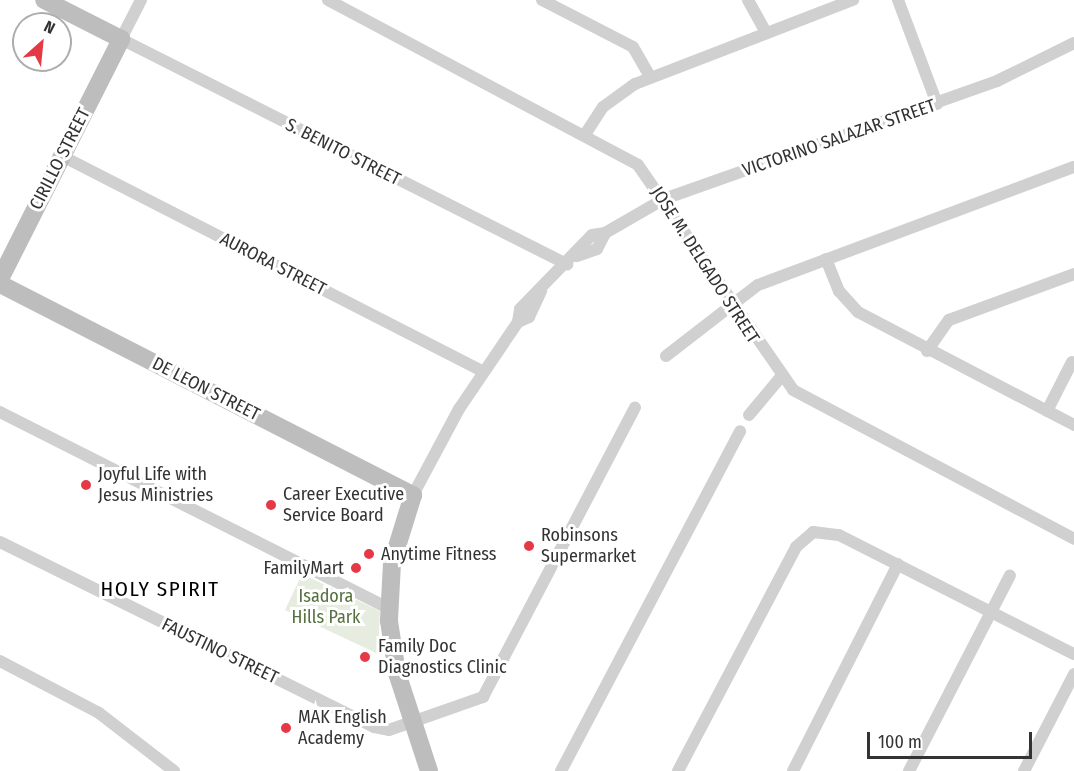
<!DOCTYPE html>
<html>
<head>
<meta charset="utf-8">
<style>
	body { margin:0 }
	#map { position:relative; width:1074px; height:771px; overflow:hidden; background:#fff; font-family:"Fira Sans Condensed",sans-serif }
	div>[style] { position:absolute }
	.green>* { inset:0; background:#e6ecdf }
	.street>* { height:12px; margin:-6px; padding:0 6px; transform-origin:6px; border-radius:6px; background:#d0d0d0 }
	.secondary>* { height:18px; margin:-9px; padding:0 9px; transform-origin:9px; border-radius:9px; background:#bdbdbd }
	.dots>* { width:16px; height:16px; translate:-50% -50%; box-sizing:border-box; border:3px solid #fff; border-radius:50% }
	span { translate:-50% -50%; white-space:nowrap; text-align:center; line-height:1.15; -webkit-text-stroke:6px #fff; paint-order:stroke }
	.street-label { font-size:18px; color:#333 }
	.poi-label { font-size:18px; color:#333 }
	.left { translate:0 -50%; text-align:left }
	.right { translate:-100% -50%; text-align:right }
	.park-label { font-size:18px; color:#56703f }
	.quarter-label { font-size:21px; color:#000; letter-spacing:1.5px }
	.north { position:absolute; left:12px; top:12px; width:60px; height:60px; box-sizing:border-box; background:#fff; border:2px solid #adadad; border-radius:50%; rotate:27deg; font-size:16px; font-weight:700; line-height:24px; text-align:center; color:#333 }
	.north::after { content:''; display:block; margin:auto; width:21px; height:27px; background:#e63946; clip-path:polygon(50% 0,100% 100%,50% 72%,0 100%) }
	.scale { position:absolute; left:867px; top:732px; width:165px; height:27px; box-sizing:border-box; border:3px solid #333; border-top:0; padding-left:8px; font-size:18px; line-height:21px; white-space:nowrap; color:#333; -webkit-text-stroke:4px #fff; paint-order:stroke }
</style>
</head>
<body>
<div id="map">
	<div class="green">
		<div style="clip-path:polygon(302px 574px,380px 611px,378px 654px,285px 610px)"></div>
	</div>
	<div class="street">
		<div style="left:141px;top:0;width:44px;rotate:117.1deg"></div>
		<div style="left:121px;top:39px;width:500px;rotate:26.8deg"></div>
		<div style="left:328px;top:0;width:351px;rotate:28deg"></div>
		<div style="left:638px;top:165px;width:273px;rotate:55.4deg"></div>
		<div style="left:793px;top:390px;width:318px;rotate:27.9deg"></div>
		<div style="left:542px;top:0;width:102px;rotate:27.3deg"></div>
		<div style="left:633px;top:47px;width:34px;rotate:60deg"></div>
		<div style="left:748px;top:0;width:38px;rotate:61deg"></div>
		<div style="left:898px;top:0;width:111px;rotate:69.4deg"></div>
		<div style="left:586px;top:133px;width:31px;rotate:-57deg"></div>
		<div style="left:603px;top:107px;width:39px;rotate:-36deg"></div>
		<div style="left:635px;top:84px;width:234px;rotate:-21.1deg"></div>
		<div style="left:62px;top:156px;width:473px;rotate:27.1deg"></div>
		<div style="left:577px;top:256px;width:21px;rotate:-19deg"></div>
		<div style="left:597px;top:249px;width:18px;rotate:-63deg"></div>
		<div style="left:826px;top:259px;width:35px;rotate:68deg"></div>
		<div style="left:839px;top:291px;width:28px;rotate:48deg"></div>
		<div style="left:858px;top:312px;width:244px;rotate:27.6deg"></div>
		<div style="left:518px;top:322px;width:12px;rotate:-24deg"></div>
		<div style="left:529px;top:317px;width:29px;rotate:-65deg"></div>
		<div style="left:927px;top:351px;width:38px;rotate:-55deg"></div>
		<div style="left:949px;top:320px;width:133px;rotate:-20.2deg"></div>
		<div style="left:666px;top:356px;width:116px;rotate:-37.7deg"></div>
		<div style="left:758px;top:285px;width:337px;rotate:-20.5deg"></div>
		<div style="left:1047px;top:411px;width:55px;rotate:-63deg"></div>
		<div style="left:0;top:412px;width:435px;rotate:26.8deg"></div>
		<div style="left:749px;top:415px;width:48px;rotate:-50deg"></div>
		<div style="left:413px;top:495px;width:98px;rotate:-61.9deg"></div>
		<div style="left:459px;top:409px;width:105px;rotate:-55.9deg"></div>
		<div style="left:518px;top:322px;width:13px;rotate:-81deg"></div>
		<div style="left:520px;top:309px;width:103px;rotate:-45.8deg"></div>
		<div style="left:592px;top:235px;width:13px;rotate:-9deg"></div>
		<div style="left:605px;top:233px;width:68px;rotate:-30deg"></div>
		<div style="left:664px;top:199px;width:353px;rotate:-19.5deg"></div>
		<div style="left:997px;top:81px;width:86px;rotate:-26.3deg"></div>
		<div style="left:0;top:542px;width:417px;rotate:26.3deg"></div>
		<div style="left:374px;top:727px;width:15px;rotate:11deg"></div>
		<div style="left:389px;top:730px;width:100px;rotate:-19.3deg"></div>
		<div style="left:483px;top:697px;width:327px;rotate:-62.3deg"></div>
		<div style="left:0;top:661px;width:112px;rotate:27.7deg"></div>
		<div style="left:99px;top:713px;width:95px;rotate:37.7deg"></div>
		<div style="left:561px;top:771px;width:384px;rotate:-62.2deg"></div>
		<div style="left:678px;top:771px;width:253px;rotate:-62.2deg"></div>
		<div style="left:796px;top:547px;width:23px;rotate:-41deg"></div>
		<div style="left:813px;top:532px;width:26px;rotate:7deg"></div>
		<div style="left:839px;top:535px;width:263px;rotate:26.9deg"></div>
		<div style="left:793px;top:771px;width:232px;rotate:-63.1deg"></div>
		<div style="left:909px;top:771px;width:220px;rotate:-62.7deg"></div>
		<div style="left:1024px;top:771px;width:109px;rotate:-62.7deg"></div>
	</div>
	<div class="secondary">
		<div style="left:0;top:279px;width:269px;rotate:-63.2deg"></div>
		<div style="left:121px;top:39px;width:86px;rotate:-153.1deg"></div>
		<div style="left:0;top:284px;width:464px;rotate:27.1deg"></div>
		<div style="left:413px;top:495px;width:71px;rotate:107.2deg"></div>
		<div style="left:392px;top:563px;width:58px;rotate:93deg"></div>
		<div style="left:389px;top:621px;width:53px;rotate:81.3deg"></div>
		<div style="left:397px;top:673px;width:103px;rotate:71.9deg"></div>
	</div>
	<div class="dots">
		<div style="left:86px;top:485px;background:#e63946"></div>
		<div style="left:271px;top:505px;background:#e63946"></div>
		<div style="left:529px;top:546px;background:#e63946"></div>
		<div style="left:369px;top:554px;background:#e63946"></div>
		<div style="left:356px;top:568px;background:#e63946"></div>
		<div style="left:365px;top:657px;background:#e63946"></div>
		<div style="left:286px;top:728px;background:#e63946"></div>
	</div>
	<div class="street-label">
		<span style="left:839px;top:138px;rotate:-19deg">VICTORINO SALAZAR STREET</span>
		<span style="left:343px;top:152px;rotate:27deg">S. BENITO STREET</span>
		<span style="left:60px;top:159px;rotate:-63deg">CIRILLO STREET</span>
		<span style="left:273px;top:264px;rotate:27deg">AURORA STREET</span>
		<span style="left:705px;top:265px;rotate:57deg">JOSE M. DELGADO STREET</span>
		<span style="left:206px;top:389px;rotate:27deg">DE LEON STREET</span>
		<span style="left:220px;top:651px;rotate:26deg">FAUSTINO STREET</span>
	</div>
	<div class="poi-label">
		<span class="left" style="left:98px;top:485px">Joyful Life with<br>Jesus Ministries</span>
		<span class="left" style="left:283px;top:505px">Career Executive<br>Service Board</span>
		<span class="left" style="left:541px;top:546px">Robinsons<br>Supermarket</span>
		<span class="left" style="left:381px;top:554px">Anytime Fitness</span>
		<span class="right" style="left:344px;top:568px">FamilyMart</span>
		<span class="left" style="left:378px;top:657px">Family Doc<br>Diagnostics Clinic</span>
		<span class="left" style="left:298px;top:728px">MAK English<br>Academy</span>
	</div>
	<div class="park-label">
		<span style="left:326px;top:607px">Isadora<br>Hills Park</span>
	</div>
	<div class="quarter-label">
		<span style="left:160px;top:589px">HOLY SPIRIT</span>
	</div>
	<div class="north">N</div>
	<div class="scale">100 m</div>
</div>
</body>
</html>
